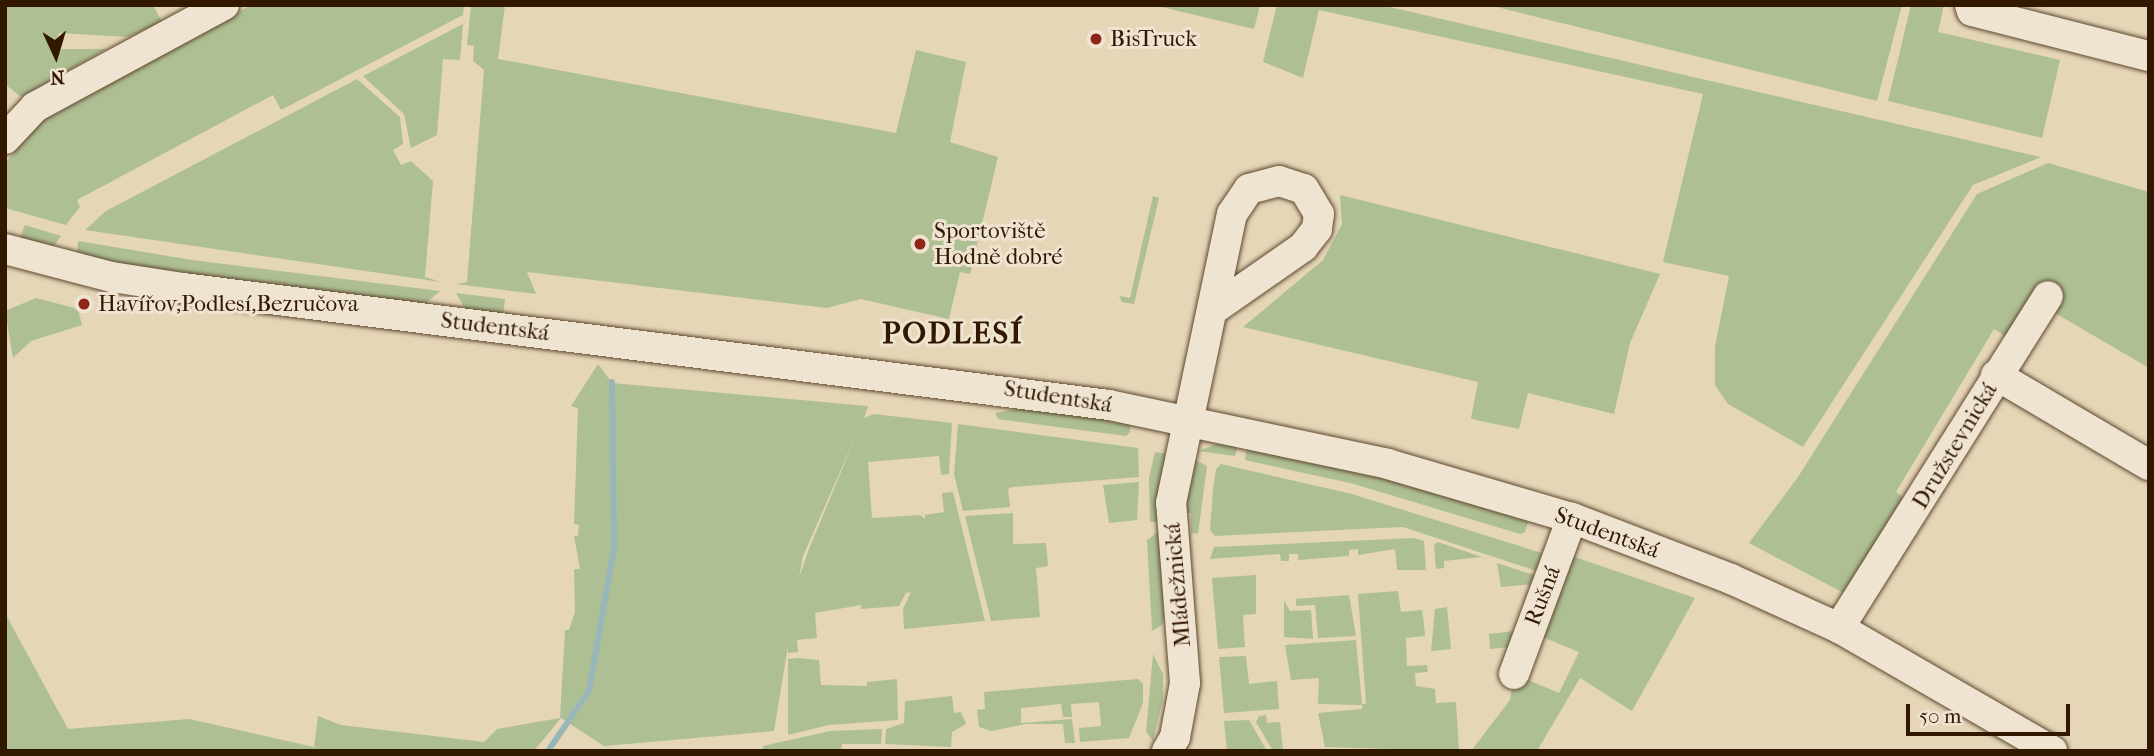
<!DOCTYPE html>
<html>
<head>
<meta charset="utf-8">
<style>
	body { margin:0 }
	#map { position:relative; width:2154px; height:756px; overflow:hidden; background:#e5d6b8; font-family:"IM FELL French Canon",serif }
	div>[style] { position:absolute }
	.green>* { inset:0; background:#aebf94 }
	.stream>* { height:6px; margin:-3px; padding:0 3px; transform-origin:3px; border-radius:3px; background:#99b7b8 }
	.roads { filter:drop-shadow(0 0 2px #60482e) drop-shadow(0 0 2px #60482e) }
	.minor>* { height:30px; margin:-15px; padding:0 15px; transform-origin:15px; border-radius:15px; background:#eee4d1 }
	.dots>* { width:19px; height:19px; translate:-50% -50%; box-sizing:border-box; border:4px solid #eee4d1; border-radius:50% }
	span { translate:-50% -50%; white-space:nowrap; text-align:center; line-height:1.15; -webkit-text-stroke:6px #eee4d1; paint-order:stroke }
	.poi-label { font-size:23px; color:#331800 }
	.left { translate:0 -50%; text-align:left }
	.street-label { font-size:23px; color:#331800 }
	.district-label { font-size:30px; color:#331800; font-weight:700; letter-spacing:2px }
	.frame { position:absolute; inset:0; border:7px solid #331800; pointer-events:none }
	.north { position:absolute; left:21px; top:21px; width:70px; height:70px; -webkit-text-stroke:5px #eee4d1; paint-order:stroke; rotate:176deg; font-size:19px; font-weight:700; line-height:28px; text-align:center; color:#331800 }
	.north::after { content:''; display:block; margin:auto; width:24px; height:32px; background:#331800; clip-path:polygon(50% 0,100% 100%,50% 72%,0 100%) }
	.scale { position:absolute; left:1906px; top:704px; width:164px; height:32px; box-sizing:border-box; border:4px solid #331800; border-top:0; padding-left:9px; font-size:21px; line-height:24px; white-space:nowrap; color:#331800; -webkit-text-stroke:5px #eee4d1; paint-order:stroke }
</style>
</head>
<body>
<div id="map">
	<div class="green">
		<div style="clip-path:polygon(5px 5px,153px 5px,162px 22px,128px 37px,59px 33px,54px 49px,106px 49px,21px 97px,5px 84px)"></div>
		<div style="clip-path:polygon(251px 5px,464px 5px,463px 15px,281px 110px,273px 95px,77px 200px,80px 207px,66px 225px,5px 208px,5px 163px,42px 120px)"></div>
		<div style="clip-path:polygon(471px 5px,505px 5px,498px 59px,896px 133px,916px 50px,966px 62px,950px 142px,998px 157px,970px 274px,960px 272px,949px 319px,861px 299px,827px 308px,527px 272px,536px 294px,456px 284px,467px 282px,484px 70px,473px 61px,474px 46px,467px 45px)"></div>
		<div style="clip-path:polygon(1153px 5px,1260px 5px,1254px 29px)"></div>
		<div style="clip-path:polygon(1277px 5px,1381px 5px,2041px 157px,1973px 185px,1803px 447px,1728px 404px,1715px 385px,1715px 346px,1729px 276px,1663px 262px,1703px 94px,1319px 10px,1303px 78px,1263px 62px)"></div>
		<div style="clip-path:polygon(1489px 5px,1902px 5px,1877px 101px)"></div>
		<div style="clip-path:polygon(1911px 5px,1944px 5px,1938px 32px,2060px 60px,2042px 138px,1888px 101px)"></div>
		<div style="clip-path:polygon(463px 24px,460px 60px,443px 59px,437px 135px,411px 148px,404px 114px,363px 76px)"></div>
		<div style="clip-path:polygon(357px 79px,400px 117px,403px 144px,393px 150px,401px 165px,411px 161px,433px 181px,425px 277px,441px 282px,85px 230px,106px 211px)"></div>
		<div style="clip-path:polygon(2048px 163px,2149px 192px,2149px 368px,2055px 313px,2045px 329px,2024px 318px,2008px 338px,1994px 329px,1896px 492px,1906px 499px,1853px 598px,1749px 543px,1798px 477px,1977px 194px)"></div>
		<div style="clip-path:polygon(1340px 195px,1660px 274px,1630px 343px,1614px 414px,1528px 393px,1519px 429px,1476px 420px,1471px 418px,1478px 382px,1243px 327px,1323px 260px,1342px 224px)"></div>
		<div style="clip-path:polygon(1153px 196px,1159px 198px,1134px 304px,1122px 302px,1119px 296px,1130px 298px)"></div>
		<div style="clip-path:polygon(25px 225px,61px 236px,53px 247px,19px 240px)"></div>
		<div style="clip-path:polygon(78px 241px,192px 260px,440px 291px,424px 305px,132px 267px,77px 255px)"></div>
		<div style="clip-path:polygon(456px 293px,505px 299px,503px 315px,465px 309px)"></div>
		<div style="clip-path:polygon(36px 298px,78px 309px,82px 325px,31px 341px,13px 358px,5px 311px)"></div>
		<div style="clip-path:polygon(evenodd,598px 364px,612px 383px,868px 406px,864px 418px,874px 414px,952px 423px,949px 474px,941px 475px,939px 456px,868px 462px,872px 518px,920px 515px,925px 519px,925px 515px,944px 512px,942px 493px,953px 492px,985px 621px,904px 629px,903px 609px,911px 592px,906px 593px,899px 606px,861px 609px,861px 605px,815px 613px,817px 638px,797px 640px,798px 652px,788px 653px,788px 646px,774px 731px,604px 746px,561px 718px,534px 751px,5px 751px,5px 613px,68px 729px,189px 719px,314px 747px,318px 716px,341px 725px,484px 742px,497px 729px,560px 718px,565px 630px,569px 630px,575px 612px,574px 569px,580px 569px,574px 536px,578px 536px,579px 525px,574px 524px,578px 408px,571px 406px,598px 364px,858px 431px,809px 549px,799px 578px,803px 556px,858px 431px)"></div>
		<div style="clip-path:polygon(1028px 407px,1131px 421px,1130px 432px,1126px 436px,998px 419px,995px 413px)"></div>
		<div style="clip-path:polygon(958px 424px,1138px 448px,1139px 477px,1012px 487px,1008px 489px,1010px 507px,963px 511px,954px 474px)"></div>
		<div style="clip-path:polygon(1225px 440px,1239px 441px,1235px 456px,1199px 451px)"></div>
		<div style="clip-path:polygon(1247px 443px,1302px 454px,1529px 519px,1525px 532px,1520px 534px,1354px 484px,1245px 460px)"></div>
		<div style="clip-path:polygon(1155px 452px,1166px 454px,1165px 463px,1159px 522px,1150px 522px,1149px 478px)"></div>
		<div style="clip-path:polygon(1193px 459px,1207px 466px,1198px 534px,1191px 533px,1191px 513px,1184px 513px)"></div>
		<div style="clip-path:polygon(1221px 464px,1352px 494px,1545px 554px,1537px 571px,1403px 527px,1215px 536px,1210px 530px,1213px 490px,1216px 469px)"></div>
		<div style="clip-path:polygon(1139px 482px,1137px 520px,1109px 523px,1103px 485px)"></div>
		<div style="clip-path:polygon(1013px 513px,1013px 544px,1046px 543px,1048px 566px,1036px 568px,1040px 617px,991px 621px,965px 516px)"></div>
		<div style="clip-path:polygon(1159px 531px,1164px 616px,1162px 625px,1152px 631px,1147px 540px)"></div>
		<div style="clip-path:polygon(1414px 538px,1424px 541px,1426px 570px,1397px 570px,1395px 549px,1358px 555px,1358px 549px,1349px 550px,1349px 556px,1298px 560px,1298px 554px,1289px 554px,1289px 561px,1281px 561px,1280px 554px,1210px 559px,1214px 547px)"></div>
		<div style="clip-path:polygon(1438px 542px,1482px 557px,1444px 561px,1444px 568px,1436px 569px,1434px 545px)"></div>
		<div style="clip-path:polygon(1560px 552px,1695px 598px,1632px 711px,1580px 678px,1537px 751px,1471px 751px,1510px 700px,1514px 674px,1559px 693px,1579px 652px,1530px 632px)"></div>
		<div style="clip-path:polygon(1497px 563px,1537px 576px,1535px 584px,1501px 587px)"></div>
		<div style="clip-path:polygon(1256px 575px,1256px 614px,1243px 615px,1245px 647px,1218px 649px,1212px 578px)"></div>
		<div style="clip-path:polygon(1398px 591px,1401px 612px,1422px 610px,1423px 616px,1425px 636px,1406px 638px,1407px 666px,1427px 665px,1428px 672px,1415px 673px,1416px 686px,1435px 689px,1436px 703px,1456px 702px,1459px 751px,1325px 747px,1318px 713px,1362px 709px,1362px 705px,1318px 704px,1319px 678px,1291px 680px,1285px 645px,1356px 640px,1362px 704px,1366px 704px,1358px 594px)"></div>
		<div style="clip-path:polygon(1349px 595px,1356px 636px,1318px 638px,1315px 605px,1296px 606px,1296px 599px)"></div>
		<div style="clip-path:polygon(1284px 600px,1290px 611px,1311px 610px,1313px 639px,1284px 637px)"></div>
		<div style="clip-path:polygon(1447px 607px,1451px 649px,1431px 651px,1435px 609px)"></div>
		<div style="clip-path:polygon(1525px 607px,1512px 647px,1490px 649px,1489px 634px,1514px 631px)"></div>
		<div style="clip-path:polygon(1153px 654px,1163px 674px,1163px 699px,1153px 741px,1146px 732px)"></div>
		<div style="clip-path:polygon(1246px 656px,1249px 684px,1277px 681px,1279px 709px,1224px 713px,1219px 657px)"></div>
		<div style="clip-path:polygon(799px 658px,819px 660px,821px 685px,867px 686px,867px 682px,897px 679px,898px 720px,829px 725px,788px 735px,788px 659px)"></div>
		<div style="clip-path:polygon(1138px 679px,1143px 684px,1143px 703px,1129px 738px,1080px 742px,1079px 728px,1101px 726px,1099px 702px,1071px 704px,1072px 717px,1063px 717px,1061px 704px,1021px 708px,1021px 723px,1072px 719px,1075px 743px,1065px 743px,1063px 724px,1025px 724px,992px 731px,979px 727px,977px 710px,985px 709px,984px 692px)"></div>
		<div style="clip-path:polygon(952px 696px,954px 713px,961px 712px,966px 724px,952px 732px,951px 747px,885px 744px,886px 729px,904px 723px,905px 701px)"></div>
		<div style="clip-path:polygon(1266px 715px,1267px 723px,1280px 722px,1283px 750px,1305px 751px,1273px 751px,1256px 722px,1259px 716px)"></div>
		<div style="clip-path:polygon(1249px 720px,1267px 751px,1227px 751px,1224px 721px)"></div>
		<div style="clip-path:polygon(882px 729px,881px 744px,842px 744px,841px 751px,763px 751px,763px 746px,830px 731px)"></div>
	</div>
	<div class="stream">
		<div style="left:548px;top:751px;width:73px;rotate:-55.7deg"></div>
		<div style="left:589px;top:691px;width:145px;rotate:-80.1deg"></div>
		<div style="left:614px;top:548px;width:166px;rotate:-90.7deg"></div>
	</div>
	<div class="roads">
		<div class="minor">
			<div style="left:1970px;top:5px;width:6px;rotate:72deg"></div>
			<div style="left:1972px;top:11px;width:183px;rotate:14.3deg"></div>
			<div style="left:5px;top:139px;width:44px;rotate:-46.8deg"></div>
			<div style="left:35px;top:107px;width:215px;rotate:-28.4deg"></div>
			<div style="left:5px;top:249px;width:111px;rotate:14.7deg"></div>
			<div style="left:112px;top:277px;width:72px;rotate:8.8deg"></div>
			<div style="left:183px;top:288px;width:933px;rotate:7.2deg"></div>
			<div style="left:1109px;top:405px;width:285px;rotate:11.9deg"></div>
			<div style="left:1388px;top:464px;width:192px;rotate:16.4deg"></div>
			<div style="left:1572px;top:518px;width:170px;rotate:21deg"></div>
			<div style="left:1731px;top:579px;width:121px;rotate:24.4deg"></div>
			<div style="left:1841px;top:629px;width:244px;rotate:30deg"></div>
			<div style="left:1996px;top:375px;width:178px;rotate:30.5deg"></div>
			<div style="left:1839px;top:628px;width:392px;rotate:-57.8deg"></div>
			<div style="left:1514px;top:674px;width:166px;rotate:-69.6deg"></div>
			<div style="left:1167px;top:751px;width:16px;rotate:-60deg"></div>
			<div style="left:1175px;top:737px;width:55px;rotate:-79.5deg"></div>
			<div style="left:1185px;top:683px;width:181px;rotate:-94.4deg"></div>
			<div style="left:1171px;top:503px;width:295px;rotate:-78.1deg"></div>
			<div style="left:1232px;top:214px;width:30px;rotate:-56deg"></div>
			<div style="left:1249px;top:189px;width:31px;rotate:-15deg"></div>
			<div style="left:1279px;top:181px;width:26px;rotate:18deg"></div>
			<div style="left:1304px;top:189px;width:29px;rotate:59deg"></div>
			<div style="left:1319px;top:214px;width:15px;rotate:98deg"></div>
			<div style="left:1317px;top:229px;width:23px;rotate:128deg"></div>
			<div style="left:1303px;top:247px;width:108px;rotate:145.1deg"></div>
		</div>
	</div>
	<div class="dots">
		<div style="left:1096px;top:39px;background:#8f2418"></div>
		<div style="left:920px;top:244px;background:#8f2418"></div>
		<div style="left:84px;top:304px;background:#8f2418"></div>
	</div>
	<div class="poi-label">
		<span class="left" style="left:1110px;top:39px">BisTruck</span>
		<span class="left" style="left:934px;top:244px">Sportoviště<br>Hodně dobré</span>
		<span class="left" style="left:98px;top:304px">Havířov,Podlesí,Bezručova</span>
	</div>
	<div class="street-label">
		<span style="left:495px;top:327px;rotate:7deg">Studentská</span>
		<span style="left:1058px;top:397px;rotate:9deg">Studentská</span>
		<span style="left:1955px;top:446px;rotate:-59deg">Družstevnická</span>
		<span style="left:1607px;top:533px;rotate:20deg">Studentská</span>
		<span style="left:1178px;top:585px;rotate:-95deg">Mládežnická</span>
		<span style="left:1543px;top:596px;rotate:-69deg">Rušná</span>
	</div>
	<div class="district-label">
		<span style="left:953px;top:334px">PODLESÍ</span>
	</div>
	<div class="frame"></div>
	<div class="north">N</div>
	<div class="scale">50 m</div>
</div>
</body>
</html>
